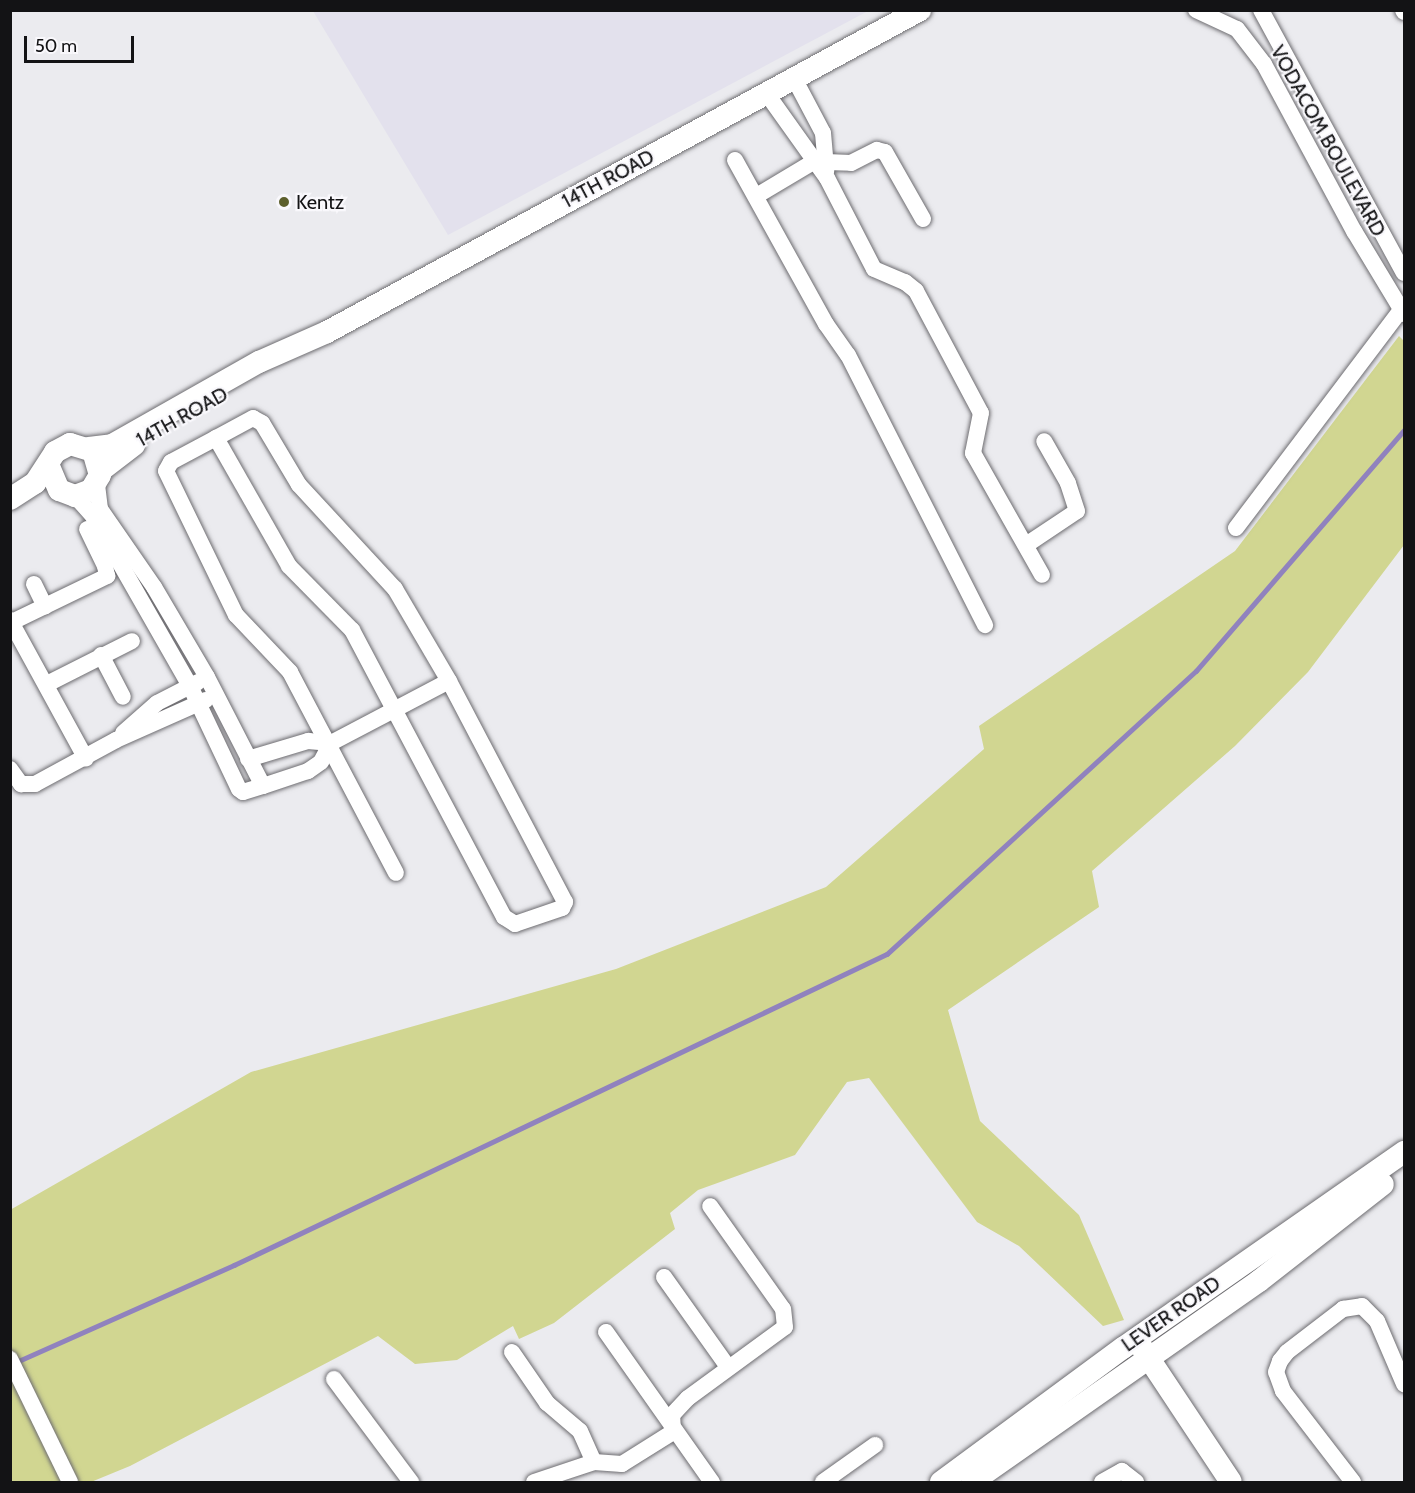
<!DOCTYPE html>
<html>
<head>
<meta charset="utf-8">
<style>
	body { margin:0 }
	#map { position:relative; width:1415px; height:1493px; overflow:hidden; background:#ebebef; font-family:Cabin,sans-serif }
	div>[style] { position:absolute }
	.built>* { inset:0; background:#e3e1ed }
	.green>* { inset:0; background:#d1d691 }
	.stream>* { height:4.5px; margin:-2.25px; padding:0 2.25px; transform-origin:2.25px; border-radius:2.25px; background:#9082be }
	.roads { filter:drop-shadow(0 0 2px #6d6c70) drop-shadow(0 0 2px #6d6c70) }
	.street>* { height:16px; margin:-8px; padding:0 8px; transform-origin:8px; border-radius:8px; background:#fff }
	.secondary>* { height:22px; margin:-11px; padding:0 11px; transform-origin:11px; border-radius:11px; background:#fff }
	.dots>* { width:16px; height:16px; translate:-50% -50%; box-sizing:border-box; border:3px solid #f9f8fc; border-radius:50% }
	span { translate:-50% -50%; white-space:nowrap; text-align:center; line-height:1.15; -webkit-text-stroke:4.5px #f9f8fc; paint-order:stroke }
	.street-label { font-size:20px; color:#131315 }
	.poi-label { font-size:20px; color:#131315 }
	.left { translate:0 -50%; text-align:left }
	.frame { position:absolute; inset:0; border:12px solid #131315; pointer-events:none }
	.scale { position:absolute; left:24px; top:36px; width:110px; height:27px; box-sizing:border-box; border:3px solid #131315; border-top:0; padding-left:8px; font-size:18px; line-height:21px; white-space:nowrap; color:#131315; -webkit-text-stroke:4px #f9f8fc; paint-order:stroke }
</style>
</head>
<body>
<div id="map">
	<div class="built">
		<div style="clip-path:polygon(313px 11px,868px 11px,448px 235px)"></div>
	</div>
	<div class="green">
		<div style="clip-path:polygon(1399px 336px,1404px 341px,1404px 545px,1308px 672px,1235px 746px,1092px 871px,1099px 907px,948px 1010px,980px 1121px,1079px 1215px,1124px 1320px,1103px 1326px,1019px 1246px,977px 1222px,869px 1078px,847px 1082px,795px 1155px,698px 1190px,670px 1213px,675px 1229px,554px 1323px,519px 1339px,513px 1326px,457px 1360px,415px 1364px,378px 1336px,130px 1466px,91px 1482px,11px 1482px,10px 1210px,251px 1072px,616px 969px,826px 887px,984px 749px,979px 726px,1235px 551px)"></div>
	</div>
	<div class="stream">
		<div style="left:14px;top:1363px;width:241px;rotate:-24deg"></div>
		<div style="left:234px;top:1265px;width:723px;rotate:-25.47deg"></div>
		<div style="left:887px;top:954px;width:419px;rotate:-42.5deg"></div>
		<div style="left:1196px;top:671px;width:318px;rotate:-49.2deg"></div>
	</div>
	<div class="roads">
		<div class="street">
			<div style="left:1196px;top:10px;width:45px;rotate:24.9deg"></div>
			<div style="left:1237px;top:29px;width:44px;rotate:52.4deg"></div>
			<div style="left:1264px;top:64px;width:190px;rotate:61.7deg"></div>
			<div style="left:1354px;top:231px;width:97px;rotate:58.9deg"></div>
			<div style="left:1261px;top:10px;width:299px;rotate:61.5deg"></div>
			<div style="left:1403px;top:10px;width:2px;rotate:63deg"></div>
			<div style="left:795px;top:80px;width:60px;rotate:62.2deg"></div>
			<div style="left:823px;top:133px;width:38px;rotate:85deg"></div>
			<div style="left:767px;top:94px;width:103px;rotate:54.5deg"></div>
			<div style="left:827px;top:178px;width:102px;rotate:62.7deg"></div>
			<div style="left:874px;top:269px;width:34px;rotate:23deg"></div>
			<div style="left:905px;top:282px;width:14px;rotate:39deg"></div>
			<div style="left:916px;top:291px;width:138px;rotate:62deg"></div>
			<div style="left:981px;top:413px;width:41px;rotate:101.3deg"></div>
			<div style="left:973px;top:453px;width:140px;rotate:60.5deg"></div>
			<div style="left:735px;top:160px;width:188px;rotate:61deg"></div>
			<div style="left:826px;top:324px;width:38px;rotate:55deg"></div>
			<div style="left:848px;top:355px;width:303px;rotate:63.1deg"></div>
			<div style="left:826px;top:162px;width:25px;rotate:2deg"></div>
			<div style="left:851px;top:163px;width:29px;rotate:-27deg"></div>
			<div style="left:877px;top:150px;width:8px;rotate:14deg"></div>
			<div style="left:885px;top:152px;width:77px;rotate:60.4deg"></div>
			<div style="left:758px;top:195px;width:66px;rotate:-30.8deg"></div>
			<div style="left:216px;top:438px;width:147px;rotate:60.3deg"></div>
			<div style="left:289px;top:566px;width:90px;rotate:45.5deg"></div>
			<div style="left:352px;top:630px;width:325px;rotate:62.1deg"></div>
			<div style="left:504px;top:917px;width:13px;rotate:32deg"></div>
			<div style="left:515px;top:924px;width:50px;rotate:-18.8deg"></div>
			<div style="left:562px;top:908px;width:7px;rotate:-63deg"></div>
			<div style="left:565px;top:902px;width:250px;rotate:-117.7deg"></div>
			<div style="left:449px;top:681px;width:107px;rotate:-120.4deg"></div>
			<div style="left:395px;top:589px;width:142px;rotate:-132.7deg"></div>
			<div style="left:299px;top:485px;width:72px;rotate:-120.8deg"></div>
			<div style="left:262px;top:423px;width:10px;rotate:-151deg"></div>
			<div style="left:253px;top:418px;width:42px;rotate:151.6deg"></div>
			<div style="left:216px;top:438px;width:51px;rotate:151.9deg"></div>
			<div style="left:171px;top:462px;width:10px;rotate:119deg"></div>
			<div style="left:166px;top:471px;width:160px;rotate:64.1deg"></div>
			<div style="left:236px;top:615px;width:79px;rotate:46.5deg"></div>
			<div style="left:290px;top:672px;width:227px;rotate:62.2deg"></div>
			<div style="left:75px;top:496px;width:27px;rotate:48deg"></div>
			<div style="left:93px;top:516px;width:196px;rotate:60.3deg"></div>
			<div style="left:190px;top:686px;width:114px;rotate:64.6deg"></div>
			<div style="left:239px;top:789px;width:5px;rotate:37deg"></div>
			<div style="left:243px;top:792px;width:21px;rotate:-17deg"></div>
			<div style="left:263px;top:786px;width:123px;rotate:-117.2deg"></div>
			<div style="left:207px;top:677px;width:104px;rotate:-120.5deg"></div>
			<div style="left:154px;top:587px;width:95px;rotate:-124.7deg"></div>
			<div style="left:100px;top:509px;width:26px;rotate:-97deg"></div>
			<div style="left:1236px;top:528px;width:278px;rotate:-52.9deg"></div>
			<div style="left:1026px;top:545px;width:61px;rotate:-33.7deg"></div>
			<div style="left:1077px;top:511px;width:29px;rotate:-108deg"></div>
			<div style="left:1068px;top:483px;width:48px;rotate:-119.7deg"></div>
			<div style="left:34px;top:584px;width:25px;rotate:64deg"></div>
			<div style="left:10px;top:620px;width:158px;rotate:61.3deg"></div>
			<div style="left:12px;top:622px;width:106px;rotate:-25.8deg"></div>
			<div style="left:107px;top:576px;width:10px;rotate:-101deg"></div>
			<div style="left:105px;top:566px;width:41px;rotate:-115.9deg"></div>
			<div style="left:101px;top:655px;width:47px;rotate:62.4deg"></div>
			<div style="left:47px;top:684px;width:95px;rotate:-26.8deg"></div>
			<div style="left:123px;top:733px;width:45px;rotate:-41.4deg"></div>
			<div style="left:157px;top:703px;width:46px;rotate:-27.1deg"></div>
			<div style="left:331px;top:743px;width:133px;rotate:-27.7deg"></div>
			<div style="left:248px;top:759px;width:63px;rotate:-16.7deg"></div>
			<div style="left:308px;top:741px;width:23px;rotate:5deg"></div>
			<div style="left:331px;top:743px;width:21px;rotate:118deg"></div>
			<div style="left:321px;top:762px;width:16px;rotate:145deg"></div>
			<div style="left:308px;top:771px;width:47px;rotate:161.6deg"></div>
			<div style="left:10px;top:769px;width:19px;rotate:54deg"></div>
			<div style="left:21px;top:784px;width:14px"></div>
			<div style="left:35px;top:784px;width:92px;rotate:-28.5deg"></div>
			<div style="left:116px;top:740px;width:98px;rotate:-24deg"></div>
			<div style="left:664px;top:1277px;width:110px;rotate:54.6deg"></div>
			<div style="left:606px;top:1332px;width:184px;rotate:54.8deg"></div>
			<div style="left:512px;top:1352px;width:62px;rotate:55.5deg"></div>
			<div style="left:547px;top:1403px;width:43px;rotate:40.3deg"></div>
			<div style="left:580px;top:1431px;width:34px;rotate:66deg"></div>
			<div style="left:10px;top:1359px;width:137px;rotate:64deg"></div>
			<div style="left:334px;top:1379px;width:129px;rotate:53.2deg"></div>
			<div style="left:534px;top:1482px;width:63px;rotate:-18.4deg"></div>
			<div style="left:594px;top:1462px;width:28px;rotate:4deg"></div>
			<div style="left:622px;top:1464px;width:60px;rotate:-32.1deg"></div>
			<div style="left:673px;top:1432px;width:17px;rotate:-93deg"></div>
			<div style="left:672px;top:1415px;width:23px;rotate:-47deg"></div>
			<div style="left:688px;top:1398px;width:120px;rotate:-36.2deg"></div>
			<div style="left:785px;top:1327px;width:18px;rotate:-96deg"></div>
			<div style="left:783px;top:1309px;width:126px;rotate:-125.3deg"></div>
			<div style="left:823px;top:1482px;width:64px;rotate:-35.4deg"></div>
			<div style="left:1102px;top:1482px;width:23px;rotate:-29deg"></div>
			<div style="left:1122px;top:1471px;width:18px;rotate:38deg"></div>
			<div style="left:1353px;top:1482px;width:115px;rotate:-127.6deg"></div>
			<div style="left:1283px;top:1391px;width:20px;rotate:-110deg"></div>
			<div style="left:1276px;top:1372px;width:12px;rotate:-70deg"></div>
			<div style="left:1280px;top:1361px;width:11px;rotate:-52deg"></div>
			<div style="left:1287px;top:1352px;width:71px;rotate:-37.5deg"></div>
			<div style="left:1343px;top:1309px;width:19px;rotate:-9deg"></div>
			<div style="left:1362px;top:1306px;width:21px;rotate:45deg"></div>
			<div style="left:1377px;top:1321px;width:69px;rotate:66.8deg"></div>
		</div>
		<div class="secondary">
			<div style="left:89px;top:448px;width:23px;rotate:-7deg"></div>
			<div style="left:112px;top:445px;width:169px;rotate:-29.5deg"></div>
			<div style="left:259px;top:362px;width:74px;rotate:-23.8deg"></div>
			<div style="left:327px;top:332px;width:675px;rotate:-28.5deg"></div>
			<div style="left:100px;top:471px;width:43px;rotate:-37.4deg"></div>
			<div style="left:10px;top:499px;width:30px;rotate:-33deg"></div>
			<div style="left:35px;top:483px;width:37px;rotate:-57deg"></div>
			<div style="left:55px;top:452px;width:17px;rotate:-28deg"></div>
			<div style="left:70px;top:444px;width:24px;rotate:17deg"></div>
			<div style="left:93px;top:451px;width:25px;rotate:74deg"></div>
			<div style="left:100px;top:475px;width:17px;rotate:121deg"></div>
			<div style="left:91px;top:490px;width:17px;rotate:159deg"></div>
			<div style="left:75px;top:496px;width:17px;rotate:-159deg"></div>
			<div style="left:59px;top:490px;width:25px;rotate:-113deg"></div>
			<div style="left:1140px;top:1345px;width:164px;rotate:56.4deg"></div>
			<div style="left:941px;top:1482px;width:226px;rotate:-36.4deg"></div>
			<div style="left:1123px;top:1348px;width:343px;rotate:-34.9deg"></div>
			<div style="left:972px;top:1482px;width:350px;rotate:-35deg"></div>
			<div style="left:1259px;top:1281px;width:157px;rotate:-38deg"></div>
		</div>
	</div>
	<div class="dots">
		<div style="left:284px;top:202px;background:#5c5f2c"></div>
	</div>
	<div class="street-label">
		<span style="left:1328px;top:141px;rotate:61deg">VODACOM BOULEVARD</span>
		<span style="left:608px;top:179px;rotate:-28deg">14TH ROAD</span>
		<span style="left:182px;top:417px;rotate:-29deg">14TH ROAD</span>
		<span style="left:1171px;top:1314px;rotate:-35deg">LEVER ROAD</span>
	</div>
	<div class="poi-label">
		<span class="left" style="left:296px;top:202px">Kentz</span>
	</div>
	<div class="frame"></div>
	<div class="scale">50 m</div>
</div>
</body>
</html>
